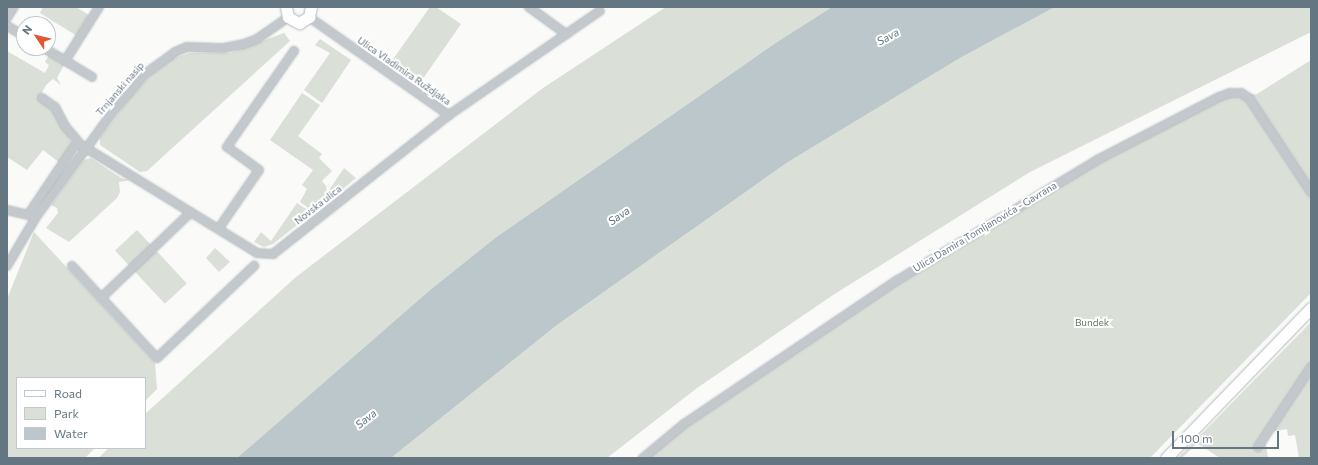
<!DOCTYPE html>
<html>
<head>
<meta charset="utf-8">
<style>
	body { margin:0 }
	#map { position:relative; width:1318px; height:465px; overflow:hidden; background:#fafaf8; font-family:Commissioner,sans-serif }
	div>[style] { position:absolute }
	.green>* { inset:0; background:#dadfd7; transform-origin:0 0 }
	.water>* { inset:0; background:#bbc7cb }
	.roads { filter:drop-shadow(0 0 1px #b3babf) drop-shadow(0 0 1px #b3babf) }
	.street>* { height:8px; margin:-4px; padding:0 4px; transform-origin:4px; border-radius:4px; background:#c3c8cc }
	.secondary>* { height:11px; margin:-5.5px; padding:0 5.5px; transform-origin:5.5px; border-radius:5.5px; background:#fff }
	span { translate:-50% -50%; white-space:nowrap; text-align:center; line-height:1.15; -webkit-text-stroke:4px #fff; paint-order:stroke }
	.street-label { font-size:10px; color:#657683 }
	.park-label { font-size:10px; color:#687a64 }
	.water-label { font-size:11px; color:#60757c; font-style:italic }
	.frame { position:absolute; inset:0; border:8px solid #657683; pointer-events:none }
	.legend { position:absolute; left:16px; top:377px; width:130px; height:72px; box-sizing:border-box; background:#fff; border:1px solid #c1c8cd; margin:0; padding:5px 7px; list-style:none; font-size:12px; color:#657683 }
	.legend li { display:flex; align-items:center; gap:8px; height:20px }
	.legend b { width:20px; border:1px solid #c1c8cd }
	.north { position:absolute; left:16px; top:16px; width:40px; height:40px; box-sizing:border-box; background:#fff; border:1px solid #c1c8cd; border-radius:50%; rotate:305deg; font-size:11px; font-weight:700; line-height:16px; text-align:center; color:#657683 }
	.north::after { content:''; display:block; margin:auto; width:14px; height:18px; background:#e4572e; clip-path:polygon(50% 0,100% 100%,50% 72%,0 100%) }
	.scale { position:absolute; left:1172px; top:431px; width:107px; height:18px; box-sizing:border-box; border:2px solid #657683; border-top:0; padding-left:5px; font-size:12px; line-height:14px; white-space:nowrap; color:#657683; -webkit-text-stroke:3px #fff; paint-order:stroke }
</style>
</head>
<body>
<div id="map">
	<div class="green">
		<div style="clip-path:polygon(43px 7px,76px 7px,89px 15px,77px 36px,40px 13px)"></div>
		<div style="clip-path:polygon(430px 7px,436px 7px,461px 24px,420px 83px,391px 62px)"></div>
		<div style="clip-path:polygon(666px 7px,832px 7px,774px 44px,495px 238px,430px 290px,237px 458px,98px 458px,109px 448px,145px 448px,145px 414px,296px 277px,543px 88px)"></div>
		<div style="clip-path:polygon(1055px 7px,1311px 7px,1311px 32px,1030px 172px,833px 295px,697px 388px,607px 458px,391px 458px,557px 325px,788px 162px,960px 58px)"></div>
		<div style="clip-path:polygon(284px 33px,290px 41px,147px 171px,140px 172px,100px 145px,100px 138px,131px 97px,151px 75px,172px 59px,189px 53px,230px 53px)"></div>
		<div style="clip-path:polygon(320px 39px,351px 60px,322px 103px,304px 90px,330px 53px,315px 45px)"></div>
		<div style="clip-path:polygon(7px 51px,45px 73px,49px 65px,45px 62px,49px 55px,64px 65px,57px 78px,61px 85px,53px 79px,46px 85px,39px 98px,51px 107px,71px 142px,60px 163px,43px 150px,27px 170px,7px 157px)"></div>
		<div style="clip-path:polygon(1311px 60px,1311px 293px,1150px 458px,647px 458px,678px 431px,842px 318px,1099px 161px,1230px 96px,1257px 94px)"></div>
		<div style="clip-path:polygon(302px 93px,320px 105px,298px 136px,322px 154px,319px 158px,332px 171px,322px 181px,326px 186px,328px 200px,314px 212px,300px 202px,307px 189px,302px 185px,313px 170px,270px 140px)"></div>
		<div style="clip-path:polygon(91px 158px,121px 178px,130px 180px,119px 182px,120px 192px,117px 198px,69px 242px,46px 228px,58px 213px,57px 208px,51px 205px,84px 160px)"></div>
		<div style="clip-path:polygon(344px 168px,356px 178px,332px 198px,329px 190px)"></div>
		<div style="clip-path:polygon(297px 203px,312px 213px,273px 244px,264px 247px,254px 242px,261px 232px,271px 241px)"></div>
		<div style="left:137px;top:230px;width:73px;height:30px;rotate:47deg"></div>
		<div style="clip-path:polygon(34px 232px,155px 363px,157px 389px,145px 401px,145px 378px,17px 378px,17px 448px,95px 448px,85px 458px,7px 458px,7px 299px)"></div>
		<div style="clip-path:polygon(215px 248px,230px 262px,219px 272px,206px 258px)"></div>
		<div style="clip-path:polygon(1311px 322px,1311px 458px,1299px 458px,1295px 435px,1288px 436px,1287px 429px,1264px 433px,1268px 458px,1220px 458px,1197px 443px,1182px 458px,1178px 458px)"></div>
	</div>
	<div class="water">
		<div style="clip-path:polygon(832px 7px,1055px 7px,960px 58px,788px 162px,557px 325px,391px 458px,237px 458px,430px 290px,495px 238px,774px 44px)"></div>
	</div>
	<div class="roads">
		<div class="street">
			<div style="left:529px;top:7px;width:46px;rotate:36.1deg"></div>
			<div style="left:309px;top:17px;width:171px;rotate:35deg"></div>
			<div style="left:7px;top:18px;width:13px;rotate:-58deg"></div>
			<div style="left:7px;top:26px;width:20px;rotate:30deg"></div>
			<div style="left:44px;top:48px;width:56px;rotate:31.1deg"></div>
			<div style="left:65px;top:61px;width:64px;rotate:-57.8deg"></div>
			<div style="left:42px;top:98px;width:16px;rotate:35deg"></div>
			<div style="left:55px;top:107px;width:21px;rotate:62deg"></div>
			<div style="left:65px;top:126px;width:25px;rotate:50deg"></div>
			<div style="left:81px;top:145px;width:206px;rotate:31.5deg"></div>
			<div style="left:257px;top:253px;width:16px;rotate:4deg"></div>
			<div style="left:273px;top:254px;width:224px;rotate:-38.3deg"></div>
			<div style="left:449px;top:115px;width:183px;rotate:-34.6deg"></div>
			<div style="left:7px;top:210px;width:26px;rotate:13deg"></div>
			<div style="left:28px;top:215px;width:88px;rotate:-56.1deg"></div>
			<div style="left:219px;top:228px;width:70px;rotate:-55.4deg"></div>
			<div style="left:259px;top:170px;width:39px;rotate:-144deg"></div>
			<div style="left:227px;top:147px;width:117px;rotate:-55.1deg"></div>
			<div style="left:7px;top:266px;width:57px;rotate:-59.4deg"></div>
			<div style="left:36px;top:217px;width:129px;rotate:-53.8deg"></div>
			<div style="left:112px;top:113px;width:51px;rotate:-49.8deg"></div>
			<div style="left:145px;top:74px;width:37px;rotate:-36deg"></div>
			<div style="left:175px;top:52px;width:13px;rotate:-23deg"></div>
			<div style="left:187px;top:47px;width:37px;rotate:2deg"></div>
			<div style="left:224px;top:48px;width:20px;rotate:-11deg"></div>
			<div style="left:244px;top:44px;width:14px;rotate:-21deg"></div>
			<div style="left:257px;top:39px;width:38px;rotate:-35deg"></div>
			<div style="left:72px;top:266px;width:125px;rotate:47.3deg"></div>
			<div style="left:157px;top:358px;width:134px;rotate:-43.5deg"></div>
			<div style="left:101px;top:298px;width:124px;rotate:-43.7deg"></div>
			<div style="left:1258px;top:447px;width:96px;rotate:-56.5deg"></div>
			<div style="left:643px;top:458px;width:53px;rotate:-39.7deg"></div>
			<div style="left:684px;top:424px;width:256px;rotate:-34deg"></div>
			<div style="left:896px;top:281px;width:235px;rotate:-31deg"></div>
			<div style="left:1097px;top:160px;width:137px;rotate:-27.3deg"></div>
			<div style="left:1219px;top:97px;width:12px;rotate:-20deg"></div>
			<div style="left:1230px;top:93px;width:11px"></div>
			<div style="left:1241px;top:93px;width:9px;rotate:32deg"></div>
			<div style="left:1249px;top:98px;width:113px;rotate:56.6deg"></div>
		</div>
		<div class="secondary">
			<div style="left:286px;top:7px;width:10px;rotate:79deg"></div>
			<div style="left:288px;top:17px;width:13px;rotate:29deg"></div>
			<div style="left:299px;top:23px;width:12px;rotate:-31deg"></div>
			<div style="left:309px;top:17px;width:10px;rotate:-79deg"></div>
			<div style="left:1166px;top:458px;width:209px;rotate:-46deg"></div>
		</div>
	</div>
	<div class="street-label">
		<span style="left:404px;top:71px;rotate:35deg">Ulica Vladimira Ruždjaka</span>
		<span style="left:120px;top:89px;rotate:-49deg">Trnjanski nasip</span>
		<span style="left:318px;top:205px;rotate:-38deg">Novska ulica</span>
		<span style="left:985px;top:227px;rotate:-31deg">Ulica Damira Tomljanovića - Gavrana</span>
	</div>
	<div class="park-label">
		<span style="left:1092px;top:323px">Bundek</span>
	</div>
	<div class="water-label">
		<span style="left:888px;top:37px;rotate:-29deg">Sava</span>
		<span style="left:619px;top:216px;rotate:-35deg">Sava</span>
		<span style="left:366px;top:419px;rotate:-39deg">Sava</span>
	</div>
	<div class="frame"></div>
	<ul class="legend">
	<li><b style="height:5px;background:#fff"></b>Road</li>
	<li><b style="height:11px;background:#dadfd7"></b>Park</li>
	<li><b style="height:11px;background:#bbc7cb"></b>Water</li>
	</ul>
	<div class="north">N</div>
	<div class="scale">100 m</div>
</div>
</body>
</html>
